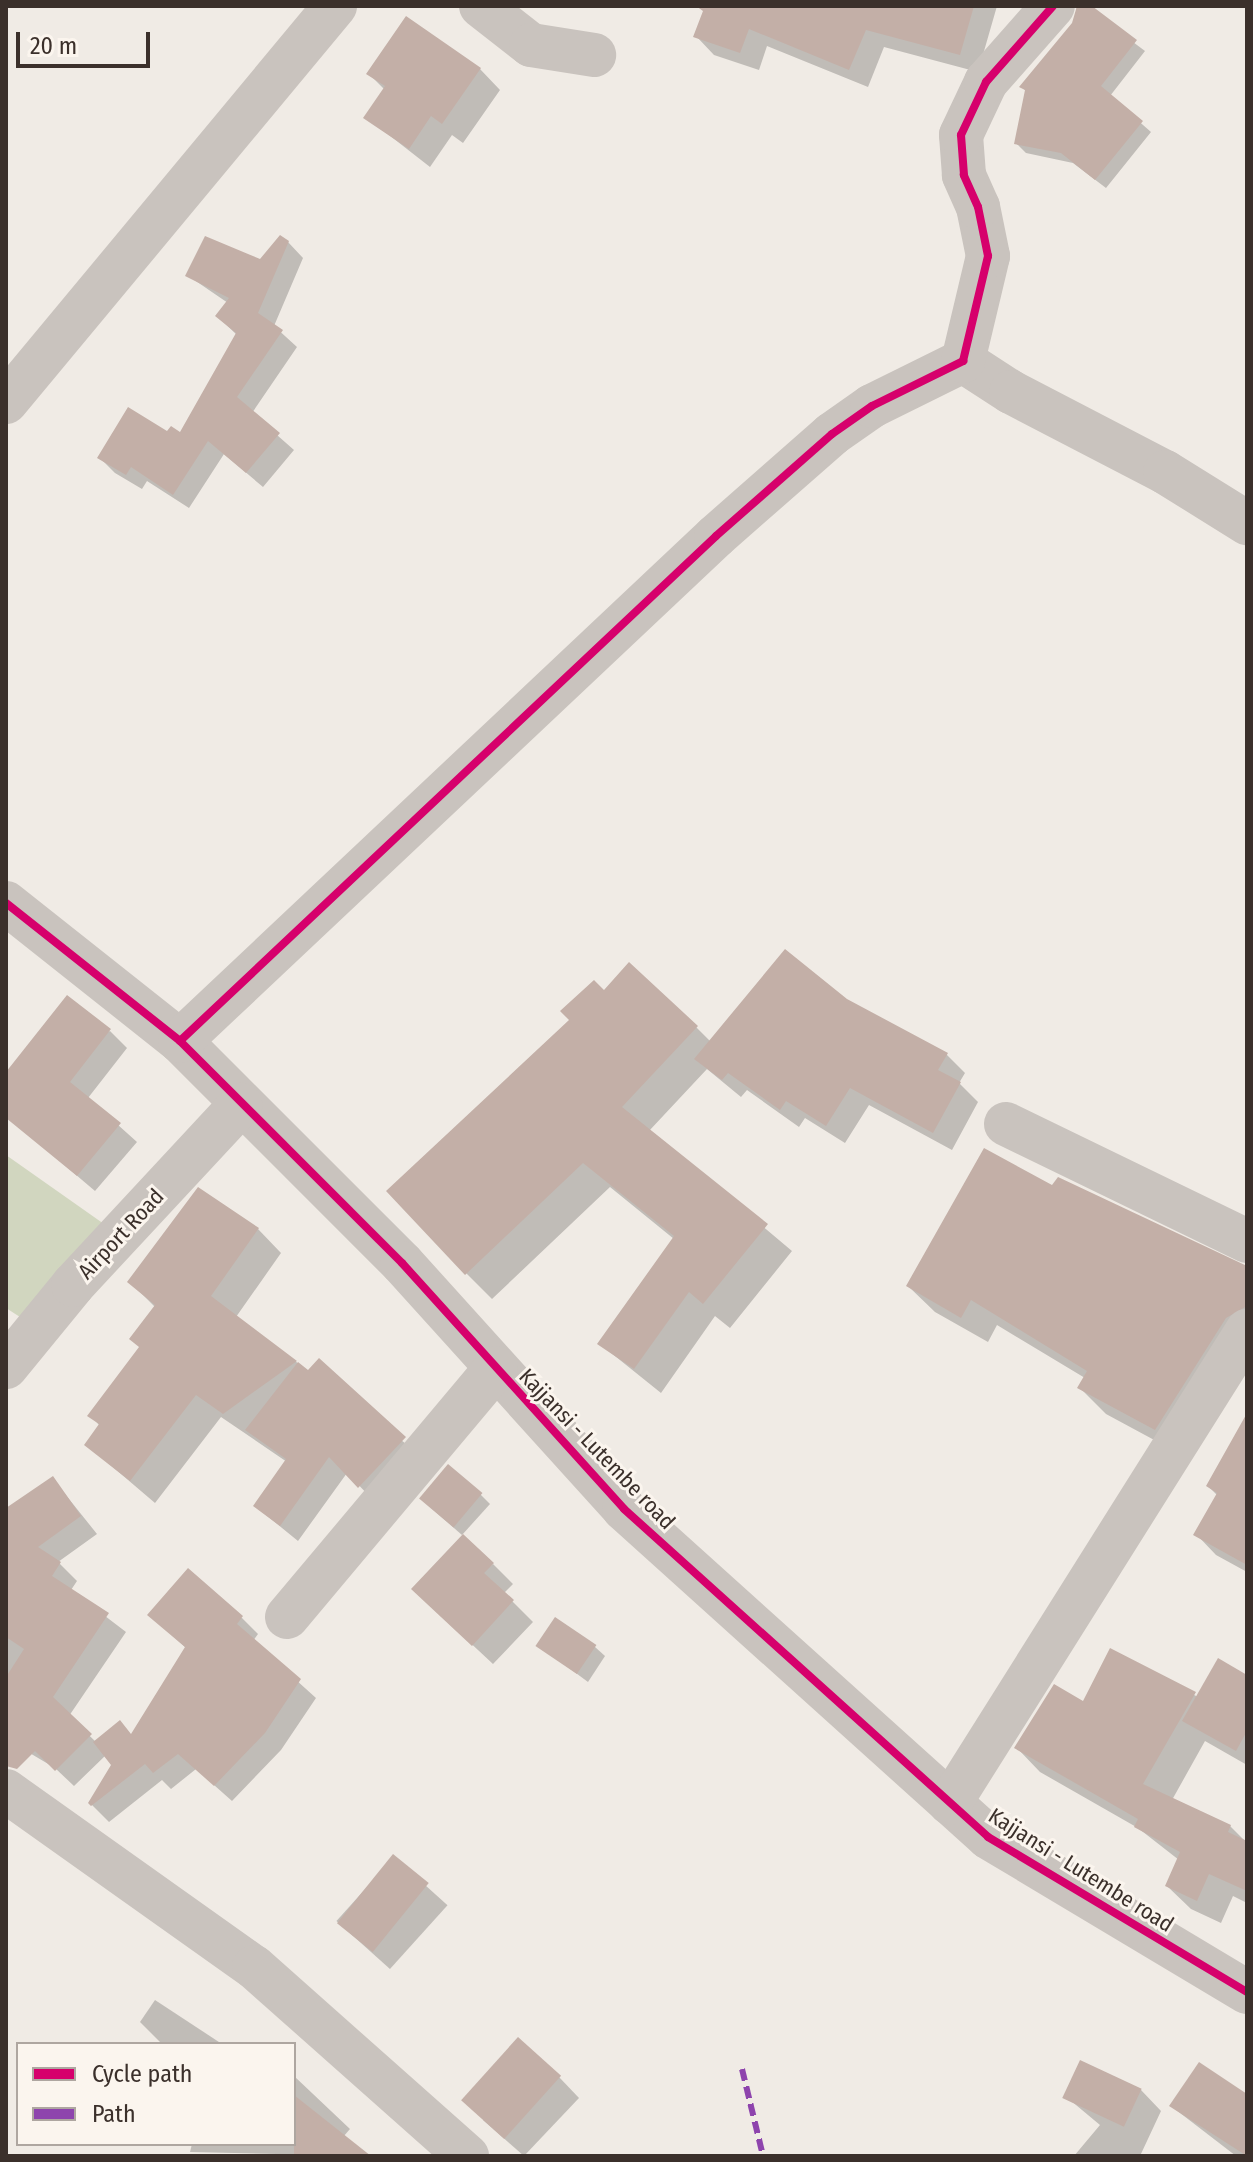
<!DOCTYPE html>
<html>
<head>
<meta charset="utf-8">
<style>
	body { margin:0 }
	#map { position:relative; width:1253px; height:2162px; overflow:hidden; background:#f0ebe5; font-family:"Fira Sans Condensed",sans-serif }
	div>[style] { position:absolute }
	.green>* { inset:0; background:#d1d6bf }
	.shadow>* { inset:0; background:#0003; transform-origin:0 0 }
	.building>* { inset:0; background:#c3afa7; transform-origin:0 0 }
	.minor>* { height:44px; margin:-22px; padding:0 22px; transform-origin:22px; border-radius:22px; background:#c9c3be }
	.quiet>* { height:6px; margin-top:-3px; transform-origin:0; background:repeating-linear-gradient(90deg,#8e44ad 0 12px,transparent 0 18px) }
	.cycleway>* { height:8px; margin:-4px; padding:0 4px; transform-origin:4px; border-radius:4px; background:#d6006c }
	span { translate:-50% -50%; white-space:nowrap; text-align:center; line-height:1.15; -webkit-text-stroke:6px #fbf5ee; paint-order:stroke }
	.street-label { font-size:22px; color:#3b302b }
	.frame { position:absolute; inset:0; border:8px solid #3b302b; pointer-events:none }
	.legend { position:absolute; left:16px; top:2042px; width:280px; height:104px; box-sizing:border-box; background:#fbf5ee; border:2px solid #aea6a0; margin:0; padding:10px 14px; list-style:none; font-size:24px; color:#3b302b }
	.legend li { display:flex; align-items:center; gap:16px; height:40px }
	.legend b { width:40px; border:2px solid #aea6a0 }
	.scale { position:absolute; left:16px; top:32px; width:134px; height:36px; box-sizing:border-box; border:4px solid #3b302b; border-top:0; padding-left:10px; font-size:24px; line-height:28px; white-space:nowrap; color:#3b302b; -webkit-text-stroke:6px #fbf5ee; paint-order:stroke }
</style>
</head>
<body>
<div id="map">
	<div class="green">
		<div style="clip-path:polygon(6px 1155px,104px 1224px,20px 1317px,6px 1308px)"></div>
	</div>
	<div class="shadow">
		<div style="clip-path:polygon(706px 6px,997px 6px,978px 72px,884px 47px,868px 87px,767px 46px,759px 70px,714px 55px,696px 36px)"></div>
		<div style="clip-path:polygon(1077px 6px,1085px 6px,1145px 51px,1110px 96px,1151px 132px,1106px 188px,1073px 163px,1026px 153px,1016px 143px,1027px 92px,1022px 87px,1074px 23px)"></div>
		<div style="clip-path:polygon(480px 69px,500px 90px,463px 143px,452px 135px,430px 167px,366px 117px,385px 90px,369px 74px)"></div>
		<div style="clip-path:polygon(288px 242px,303px 258px,274px 326px,297px 347px,252px 413px,294px 450px,263px 487px,224px 454px,189px 508px,147px 481px,142px 489px,115px 473px,100px 458px,168px 434px,181px 435px,237px 335px,217px 316px,228px 303px,187px 275px,261px 262px)"></div>
		<div style="clip-path:polygon(604px 993px,696px 1027px,711px 1042px,846px 1000px,947px 1055px,965px 1073px,959px 1083px,978px 1102px,952px 1150px,869px 1105px,845px 1143px,805px 1118px,799px 1127px,747px 1090px,741px 1097px,707px 1069px,649px 1131px,792px 1251px,730px 1328px,715px 1316px,661px 1393px,600px 1344px,674px 1239px,610px 1187px,492px 1299px,466px 1273px)"></div>
		<div style="clip-path:polygon(110px 1031px,127px 1048px,88px 1098px,137px 1142px,95px 1191px,9px 1118px,6px 1076px)"></div>
		<div style="clip-path:polygon(1053px 1188px,1247px 1269px,1247px 1351px,1182px 1455px,1106px 1414px,1080px 1388px,1085px 1378px,997px 1325px,988px 1342px,935px 1312px,908px 1286px)"></div>
		<div style="clip-path:polygon(258px 1229px,281px 1253px,236px 1317px,421px 1455px,376px 1503px,347px 1473px,298px 1541px,255px 1506px,287px 1462px,221px 1417px,155px 1503px,87px 1445px,100px 1426px,90px 1415px,140px 1348px,156px 1308px,130px 1282px)"></div>
		<div style="clip-path:polygon(1247px 1464px,1247px 1572px,1216px 1555px,1196px 1534px,1218px 1496px,1208px 1486px)"></div>
		<div style="clip-path:polygon(53px 1479px,97px 1534px,58px 1562px,77px 1581px,71px 1590px,126px 1632px,69px 1716px,96px 1742px,132px 1736px,186px 1648px,150px 1615px,242px 1618px,258px 1634px,253px 1641px,316px 1698px,281px 1750px,232px 1801px,196px 1769px,171px 1789px,162px 1780px,109px 1822px,90px 1803px,114px 1765px,106px 1755px,74px 1786px,55px 1768px,6px 1739px,6px 1518px)"></div>
		<div style="clip-path:polygon(480px 1494px,490px 1504px,462px 1535px,431px 1508px)"></div>
		<div style="clip-path:polygon(493px 1564px,513px 1584px,504px 1593px,533px 1622px,493px 1664px,434px 1609px)"></div>
		<div style="clip-path:polygon(538px 1645px,595px 1647px,605px 1656px,588px 1682px)"></div>
		<div style="clip-path:polygon(1111px 1651px,1198px 1697px,1247px 1677px,1247px 1765px,1205px 1741px,1172px 1800px,1230px 1826px,1247px 1843px,1247px 1903px,1233px 1896px,1221px 1923px,1191px 1909px,1167px 1886px,1179px 1860px,1138px 1828px,1040px 1772px,1017px 1748px,1084px 1704px)"></div>
		<div style="left:394px;top:1857px;width:72px;height:86px;rotate:42deg"></div>
		<div style="clip-path:polygon(155px 2000px,222px 2044px,162px 2044px,140px 2022px)"></div>
		<div style="clip-path:polygon(294px 2076px,350px 2129px,343px 2137px,368px 2156px,190px 2152px,192px 2144px,294px 2144px)"></div>
		<div style="clip-path:polygon(559px 2077px,579px 2098px,524px 2156px,483px 2120px)"></div>
		<div style="clip-path:polygon(1141px 2090px,1161px 2111px,1140px 2156px,1074px 2156px,1100px 2125px,1070px 2100px)"></div>
		<div style="clip-path:polygon(1247px 2097px,1247px 2156px,1236px 2156px,1171px 2106px)"></div>
	</div>
	<div class="building">
		<div style="clip-path:polygon(696px 6px,974px 6px,960px 55px,866px 30px,849px 70px,749px 29px,740px 53px,693px 37px,703px 11px)"></div>
		<div style="clip-path:polygon(1077px 6px,1092px 6px,1137px 40px,1101px 86px,1143px 121px,1095px 180px,1061px 153px,1014px 144px,1025px 90px,1019px 87px,1072px 23px)"></div>
		<div style="clip-path:polygon(406px 16px,481px 68px,442px 124px,431px 116px,409px 149px,363px 118px,385px 86px,366px 74px)"></div>
		<div style="clip-path:polygon(280px 235px,289px 241px,258px 313px,283px 330px,237px 397px,280px 433px,246px 473px,208px 441px,173px 495px,131px 467px,126px 475px,97px 458px,128px 407px,167px 431px,171px 426px,180px 432px,236px 333px,215px 316px,229px 298px,185px 276px,205px 236px,260px 259px)"></div>
		<div style="clip-path:polygon(785px 949px,847px 999px,948px 1053px,938px 1070px,961px 1082px,933px 1133px,850px 1088px,826px 1126px,786px 1101px,780px 1110px,728px 1073px,722px 1080px,694px 1059px)"></div>
		<div style="clip-path:polygon(629px 962px,698px 1026px,622px 1107px,768px 1224px,703px 1304px,689px 1292px,634px 1369px,597px 1344px,674px 1236px,583px 1163px,465px 1275px,386px 1191px,569px 1020px,560px 1011px,594px 980px,604px 990px)"></div>
		<div style="clip-path:polygon(67px 995px,111px 1029px,70px 1082px,121px 1123px,77px 1176px,6px 1118px,6px 1072px)"></div>
		<div style="clip-path:polygon(984px 1148px,1052px 1185px,1058px 1177px,1247px 1266px,1247px 1306px,1226px 1318px,1155px 1430px,1077px 1388px,1087px 1371px,971px 1300px,961px 1318px,906px 1286px)"></div>
		<div style="clip-path:polygon(198px 1187px,259px 1228px,211px 1296px,297px 1361px,223px 1414px,196px 1395px,130px 1481px,84px 1445px,99px 1424px,87px 1416px,139px 1347px,129px 1339px,155px 1305px,127px 1282px)"></div>
		<div style="clip-path:polygon(319px 1358px,406px 1437px,358px 1488px,329px 1457px,280px 1526px,253px 1506px,286px 1459px,245px 1430px,298px 1362px,308px 1370px)"></div>
		<div style="clip-path:polygon(1247px 1413px,1247px 1565px,1193px 1535px,1217px 1493px,1206px 1486px)"></div>
		<div style="left:448px;top:1464px;width:45px;height:45px;rotate:40deg"></div>
		<div style="clip-path:polygon(53px 1476px,81px 1516px,38px 1547px,61px 1562px,52px 1576px,109px 1613px,53px 1697px,92px 1734px,55px 1771px,35px 1751px,17px 1769px,6px 1766px,6px 1677px,24px 1649px,6px 1637px,6px 1508px)"></div>
		<div style="clip-path:polygon(463px 1534px,494px 1563px,484px 1573px,514px 1600px,472px 1646px,411px 1589px)"></div>
		<div style="clip-path:polygon(188px 1568px,243px 1616px,237px 1624px,301px 1679px,265px 1733px,214px 1786px,178px 1754px,153px 1773px,145px 1764px,91px 1806px,88px 1803px,111px 1765px,93px 1742px,120px 1720px,131px 1734px,185px 1647px,147px 1615px)"></div>
		<div style="left:555px;top:1617px;width:50px;height:35px;rotate:34deg"></div>
		<div style="clip-path:polygon(1110px 1648px,1196px 1692px,1143px 1784px,1231px 1825px,1228px 1832px,1247px 1841px,1247px 1891px,1209px 1874px,1197px 1901px,1165px 1886px,1180px 1852px,1134px 1827px,1138px 1819px,1014px 1748px,1054px 1684px,1083px 1701px)"></div>
		<div style="clip-path:polygon(1218px 1658px,1247px 1675px,1247px 1731px,1236px 1751px,1182px 1721px)"></div>
		<div style="left:393px;top:1854px;width:46px;height:89px;rotate:39deg"></div>
		<div style="left:518px;top:2037px;width:58px;height:85px;rotate:42deg"></div>
		<div style="left:1080px;top:2060px;width:68px;height:42px;rotate:25deg"></div>
		<div style="clip-path:polygon(1199px 2062px,1247px 2094px,1247px 2156px,1169px 2106px)"></div>
		<div style="clip-path:polygon(294px 2095px,371px 2156px,294px 2156px)"></div>
	</div>
	<div class="minor">
		<div style="left:481px;top:6px;width:63px;rotate:38deg"></div>
		<div style="left:531px;top:45px;width:64px;rotate:9deg"></div>
		<div style="left:963px;top:361px;width:57px;rotate:32.9deg"></div>
		<div style="left:1011px;top:392px;width:174px;rotate:27.5deg"></div>
		<div style="left:1165px;top:472px;width:97px;rotate:31.9deg"></div>
		<div style="left:6px;top:402px;width:515px;rotate:-50.28deg"></div>
		<div style="left:6px;top:903px;width:222px;rotate:38.4deg"></div>
		<div style="left:180px;top:1041px;width:314px;rotate:45deg"></div>
		<div style="left:402px;top:1263px;width:331px;rotate:47.9deg"></div>
		<div style="left:624px;top:1509px;width:490px;rotate:42deg"></div>
		<div style="left:988px;top:1837px;width:302px;rotate:30.9deg"></div>
		<div style="left:180px;top:1041px;width:736px;rotate:-43.29deg"></div>
		<div style="left:716px;top:536px;width:154px;rotate:-41.3deg"></div>
		<div style="left:832px;top:434px;width:49px;rotate:-35deg"></div>
		<div style="left:872px;top:406px;width:102px;rotate:-26.3deg"></div>
		<div style="left:963px;top:361px;width:108px;rotate:-76.6deg"></div>
		<div style="left:988px;top:256px;width:50px;rotate:-101.5deg"></div>
		<div style="left:978px;top:207px;width:35px;rotate:-114deg"></div>
		<div style="left:964px;top:175px;width:40px;rotate:-94.3deg"></div>
		<div style="left:961px;top:135px;width:59px;rotate:-64.7deg"></div>
		<div style="left:986px;top:82px;width:101px;rotate:-48.6deg"></div>
		<div style="left:1006px;top:1124px;width:268px;rotate:25.9deg"></div>
		<div style="left:6px;top:1367px;width:106px;rotate:-50.7deg"></div>
		<div style="left:73px;top:1285px;width:246px;rotate:-47.1deg"></div>
		<div style="left:287px;top:1617px;width:325px;rotate:-50deg"></div>
		<div style="left:6px;top:1791px;width:304px;rotate:35.4deg"></div>
		<div style="left:254px;top:1967px;width:285px;rotate:41.6deg"></div>
		<div style="left:950px;top:1803px;width:558px;rotate:-57.82deg"></div>
	</div>
	<div class="quiet">
		<div style="left:742px;top:2069px;width:89px;rotate:76.4deg"></div>
	</div>
	<div class="cycleway">
		<div style="left:6px;top:903px;width:222px;rotate:38.4deg"></div>
		<div style="left:180px;top:1041px;width:314px;rotate:45deg"></div>
		<div style="left:402px;top:1263px;width:331px;rotate:47.9deg"></div>
		<div style="left:624px;top:1509px;width:490px;rotate:42deg"></div>
		<div style="left:988px;top:1837px;width:302px;rotate:30.9deg"></div>
		<div style="left:180px;top:1041px;width:736px;rotate:-43.29deg"></div>
		<div style="left:716px;top:536px;width:154px;rotate:-41.3deg"></div>
		<div style="left:832px;top:434px;width:49px;rotate:-35deg"></div>
		<div style="left:872px;top:406px;width:102px;rotate:-26.3deg"></div>
		<div style="left:963px;top:361px;width:108px;rotate:-76.6deg"></div>
		<div style="left:988px;top:256px;width:50px;rotate:-101.5deg"></div>
		<div style="left:978px;top:207px;width:35px;rotate:-114deg"></div>
		<div style="left:964px;top:175px;width:40px;rotate:-94.3deg"></div>
		<div style="left:961px;top:135px;width:59px;rotate:-64.7deg"></div>
		<div style="left:986px;top:82px;width:101px;rotate:-48.6deg"></div>
	</div>
	<div class="street-label">
		<span style="left:121px;top:1234px;rotate:-47deg">Airport Road</span>
		<span style="left:597px;top:1449px;rotate:46deg">Kajjansi - Lutembe road</span>
		<span style="left:1081px;top:1870px;rotate:32deg">Kajjansi - Lutembe road</span>
	</div>
	<div class="frame"></div>
	<ul class="legend">
	<li><b style="height:10px;background:#d6006c"></b>Cycle path</li>
	<li><b style="height:10px;background:#8e44ad"></b>Path</li>
	</ul>
	<div class="scale">20 m</div>
</div>
</body>
</html>
